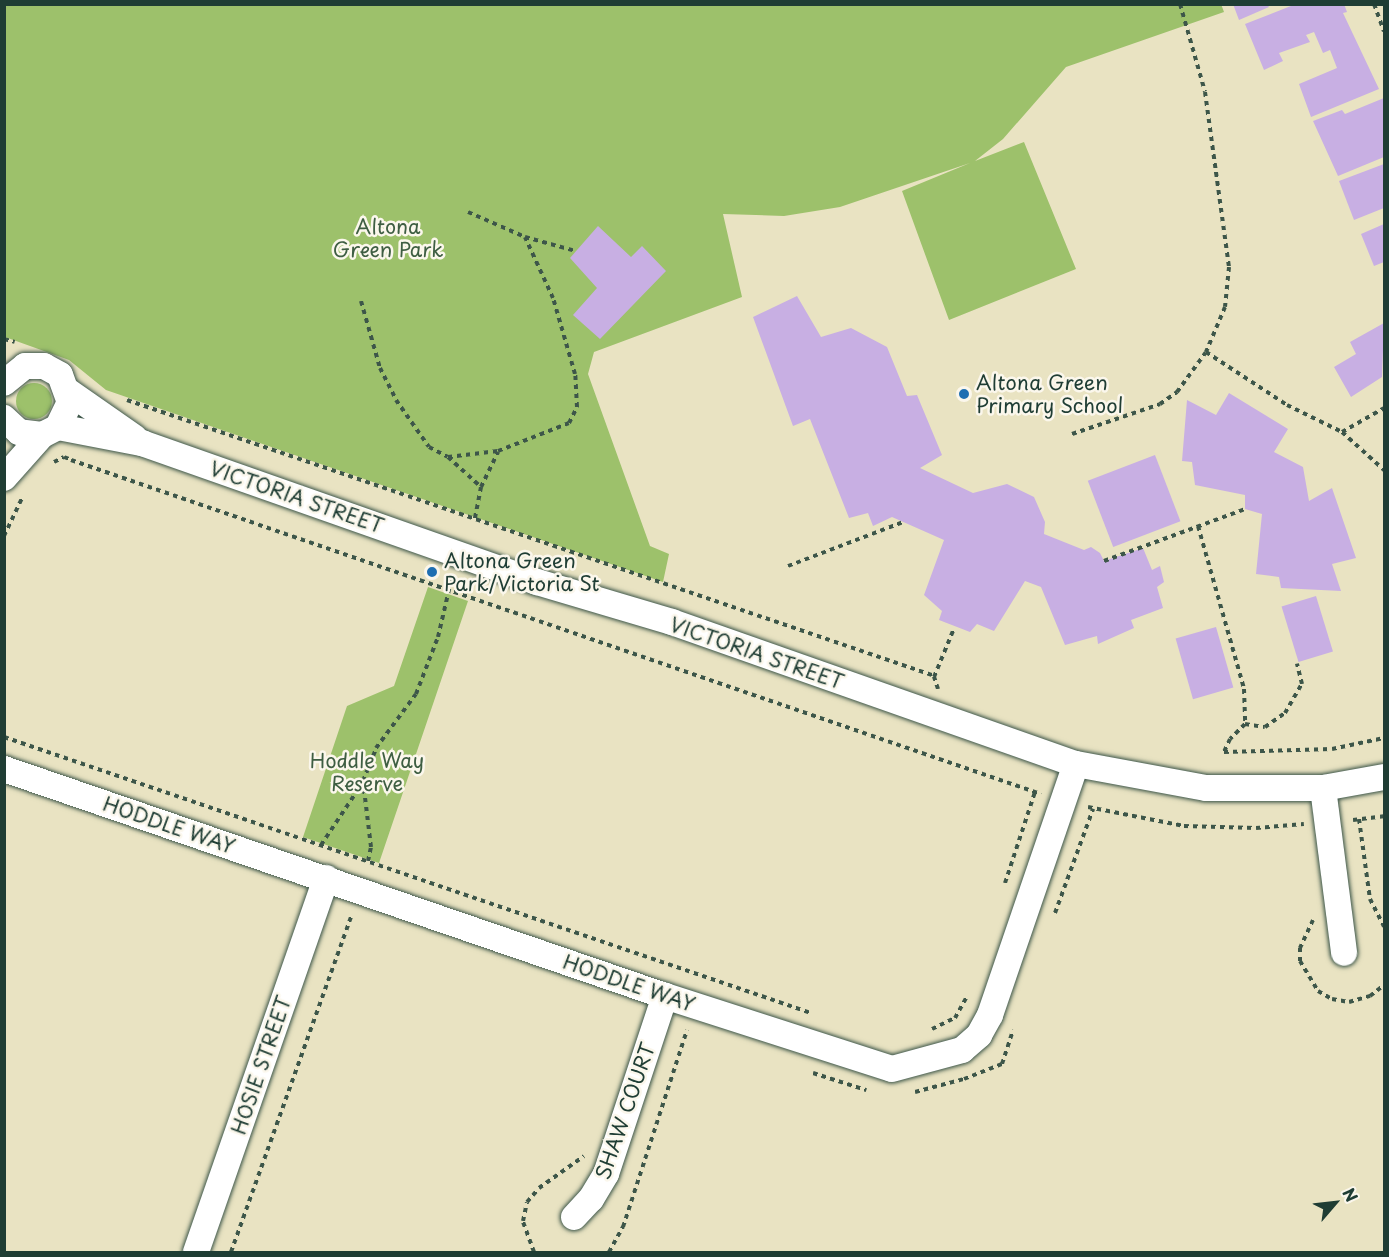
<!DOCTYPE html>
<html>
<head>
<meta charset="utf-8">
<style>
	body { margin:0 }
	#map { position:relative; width:1389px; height:1257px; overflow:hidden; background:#e9e3c2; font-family:"Playpen Sans",sans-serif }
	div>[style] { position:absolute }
	.green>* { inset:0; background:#9dc16b }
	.round { border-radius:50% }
	.building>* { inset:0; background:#c8afe3; transform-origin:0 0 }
	.path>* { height:4px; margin-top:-2px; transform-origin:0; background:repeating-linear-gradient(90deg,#3d5649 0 4.5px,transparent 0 9px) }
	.roads { filter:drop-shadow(0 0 2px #3d5649) drop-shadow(0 0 2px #3d5649) }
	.minor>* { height:26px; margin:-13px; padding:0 13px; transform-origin:13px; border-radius:13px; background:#fff }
	.dots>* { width:16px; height:16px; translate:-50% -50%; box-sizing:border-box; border:3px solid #fbf7ec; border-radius:50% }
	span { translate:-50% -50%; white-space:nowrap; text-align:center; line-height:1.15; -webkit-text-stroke:5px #fbf7ec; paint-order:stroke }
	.park-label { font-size:20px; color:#3e5e42 }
	.poi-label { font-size:20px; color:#1f3d34 }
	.left { translate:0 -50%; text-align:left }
	.street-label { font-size:20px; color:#1f3d34 }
	.frame { position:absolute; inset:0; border:6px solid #1f3d34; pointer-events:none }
	.north { position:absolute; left:1305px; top:1173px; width:60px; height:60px; -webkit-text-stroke:4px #fbf7ec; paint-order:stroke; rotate:62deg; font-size:16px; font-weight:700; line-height:24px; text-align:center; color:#1f3d34 }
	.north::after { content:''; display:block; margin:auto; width:21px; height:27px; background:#1f3d34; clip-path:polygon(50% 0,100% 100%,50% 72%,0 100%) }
</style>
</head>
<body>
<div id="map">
	<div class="green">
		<div style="clip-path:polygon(1221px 4px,1224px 12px,1066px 67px,1003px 139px,975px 161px,1024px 142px,1076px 269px,949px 320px,902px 191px,970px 163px,840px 207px,784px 216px,723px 214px,742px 297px,594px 352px,588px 374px,650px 546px,669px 554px,663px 582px,106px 390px,69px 360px,5px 337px,4px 5px)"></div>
		<div class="round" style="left:16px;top:383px;width:36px;height:36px"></div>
		<div style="clip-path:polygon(428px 587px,468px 601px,379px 863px,303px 837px,347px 706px,394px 686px)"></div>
	</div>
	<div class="building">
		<div style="clip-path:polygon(1233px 4px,1267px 4px,1269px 7px,1239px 20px)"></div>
		<div style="clip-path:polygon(1296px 4px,1344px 4px,1347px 12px,1343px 13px,1379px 89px,1311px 117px,1299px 84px,1337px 68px,1330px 50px,1323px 53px,1314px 32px,1306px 35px,1310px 42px,1279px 53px,1283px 61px,1264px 70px,1245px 24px)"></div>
		<div style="clip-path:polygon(1384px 98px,1384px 157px,1338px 176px,1313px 121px,1342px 110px,1345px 114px)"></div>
		<div style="clip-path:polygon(1384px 164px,1384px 208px,1354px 220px,1339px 181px)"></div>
		<div style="clip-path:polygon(1384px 224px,1384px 262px,1374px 266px,1361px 234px)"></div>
		<div style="clip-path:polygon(598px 226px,631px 257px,642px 246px,666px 271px,600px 339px,573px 315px,597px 288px,570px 258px)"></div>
		<div style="clip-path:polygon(797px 296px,821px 337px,851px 328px,887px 347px,907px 396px,917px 395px,942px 455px,920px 468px,973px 493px,1007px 484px,1034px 497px,1045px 522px,1044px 534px,1084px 550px,1091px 547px,1100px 553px,1104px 561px,1143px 548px,1152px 570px,1160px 566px,1164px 582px,1157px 587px,1163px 608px,1131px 620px,1134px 628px,1098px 644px,1097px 636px,1065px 645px,1041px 587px,1025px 581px,994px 631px,977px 624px,970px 632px,939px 620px,942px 611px,924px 595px,944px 540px,892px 517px,873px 526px,868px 513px,849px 518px,810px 419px,793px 426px,753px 317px)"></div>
		<div style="clip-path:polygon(1384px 323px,1382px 377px,1351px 397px,1334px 367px,1356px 354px,1350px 342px)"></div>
		<div style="clip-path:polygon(1229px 393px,1288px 429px,1274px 452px,1303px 467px,1309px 501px,1332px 488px,1356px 558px,1332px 564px,1341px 591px,1281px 588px,1279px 577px,1256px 574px,1262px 514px,1245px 509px,1245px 495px,1195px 485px,1192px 462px,1182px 461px,1187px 400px,1216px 415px)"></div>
		<div style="left:1155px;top:455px;width:71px;height:72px;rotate:69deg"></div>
		<div style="left:1316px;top:596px;width:58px;height:36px;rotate:73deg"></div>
		<div style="left:1216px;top:627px;width:63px;height:42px;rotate:74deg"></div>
	</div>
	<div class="path">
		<div style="left:1180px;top:4px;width:91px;rotate:74.1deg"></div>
		<div style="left:1205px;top:92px;width:177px;rotate:82.2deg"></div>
		<div style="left:1229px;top:267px;width:40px;rotate:95.7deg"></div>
		<div style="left:1225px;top:307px;width:49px;rotate:112.9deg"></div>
		<div style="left:1206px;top:352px;width:97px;rotate:33.2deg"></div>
		<div style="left:1287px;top:405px;width:61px;rotate:26.1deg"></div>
		<div style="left:1342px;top:432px;width:57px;rotate:42.1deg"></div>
		<div style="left:1374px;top:4px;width:29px;rotate:70deg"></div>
		<div style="left:468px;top:212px;width:62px;rotate:23.7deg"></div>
		<div style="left:525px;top:237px;width:53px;rotate:15.4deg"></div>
		<div style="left:361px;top:301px;width:70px;rotate:74.2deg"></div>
		<div style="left:380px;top:368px;width:36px;rotate:63deg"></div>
		<div style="left:396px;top:400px;width:57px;rotate:54.9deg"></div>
		<div style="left:429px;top:447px;width:21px;rotate:28deg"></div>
		<div style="left:448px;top:457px;width:45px;rotate:42.3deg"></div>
		<div style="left:481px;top:487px;width:32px;rotate:101deg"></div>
		<div style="left:4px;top:339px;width:11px;rotate:15deg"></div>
		<div style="left:127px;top:400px;width:854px;rotate:18.86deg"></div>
		<div style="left:1342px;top:432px;width:48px;rotate:-29.7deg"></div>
		<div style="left:1072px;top:434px;width:93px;rotate:-18.8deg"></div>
		<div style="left:1160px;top:404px;width:21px;rotate:-35deg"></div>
		<div style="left:1177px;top:392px;width:49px;rotate:-54.1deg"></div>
		<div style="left:448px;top:457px;width:50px;rotate:-6.8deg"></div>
		<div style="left:498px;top:451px;width:76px;rotate:-21.5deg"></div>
		<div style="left:569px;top:423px;width:18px;rotate:-63deg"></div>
		<div style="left:577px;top:407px;width:33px;rotate:-93deg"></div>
		<div style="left:575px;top:374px;width:79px;rotate:-106.1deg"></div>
		<div style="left:553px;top:298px;width:67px;rotate:-114.7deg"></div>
		<div style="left:71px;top:460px;width:1026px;rotate:19deg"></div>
		<div style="left:54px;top:462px;width:11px;rotate:-27deg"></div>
		<div style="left:64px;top:457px;width:9px;rotate:21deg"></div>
		<div style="left:481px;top:487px;width:39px;rotate:-64deg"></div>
		<div style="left:1198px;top:526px;width:169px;rotate:74.2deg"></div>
		<div style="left:1244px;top:689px;width:35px;rotate:88deg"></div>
		<div style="left:1245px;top:724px;width:20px;rotate:9deg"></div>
		<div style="left:1265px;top:727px;width:24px;rotate:-35deg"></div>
		<div style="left:1285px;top:713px;width:34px;rotate:-60deg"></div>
		<div style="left:1302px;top:684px;width:21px;rotate:-104deg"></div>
		<div style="left:4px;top:536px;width:44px;rotate:-64.6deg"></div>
		<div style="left:1104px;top:561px;width:150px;rotate:-20.2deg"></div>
		<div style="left:788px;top:566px;width:123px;rotate:-20.9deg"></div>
		<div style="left:938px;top:689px;width:13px;rotate:-108deg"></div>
		<div style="left:934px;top:677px;width:50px;rotate:-67.6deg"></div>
		<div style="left:1245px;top:724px;width:21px;rotate:135deg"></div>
		<div style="left:1230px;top:739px;width:14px;rotate:115deg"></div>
		<div style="left:1224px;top:752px;width:108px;rotate:-1.6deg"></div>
		<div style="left:1332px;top:749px;width:53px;rotate:-11.9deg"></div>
		<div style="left:4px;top:737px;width:853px;rotate:18.88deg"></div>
		<div style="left:1088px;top:807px;width:98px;rotate:11.2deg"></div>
		<div style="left:1184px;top:826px;width:72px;rotate:1.6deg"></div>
		<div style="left:1256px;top:828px;width:48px;rotate:-4.8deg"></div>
		<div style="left:1359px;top:819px;width:81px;rotate:82.2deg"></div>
		<div style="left:1370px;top:899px;width:31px;rotate:63deg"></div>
		<div style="left:1353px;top:820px;width:31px;rotate:-7deg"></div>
		<div style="left:321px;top:845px;width:76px;rotate:-56.3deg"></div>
		<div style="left:368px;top:861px;width:14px;rotate:-78deg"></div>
		<div style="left:371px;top:847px;width:66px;rotate:-96.9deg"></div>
		<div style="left:363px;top:781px;width:35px;rotate:-68deg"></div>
		<div style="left:376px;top:748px;width:67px;rotate:-53.5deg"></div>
		<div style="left:416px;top:694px;width:61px;rotate:-68.9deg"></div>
		<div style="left:438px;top:637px;width:62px;rotate:-76.9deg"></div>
		<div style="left:1005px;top:883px;width:96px;rotate:-71.8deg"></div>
		<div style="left:1055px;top:913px;width:111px;rotate:-69.9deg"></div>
		<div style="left:1313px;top:920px;width:31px;rotate:115deg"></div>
		<div style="left:1300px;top:948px;width:13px;rotate:90deg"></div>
		<div style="left:1300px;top:961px;width:35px;rotate:59deg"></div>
		<div style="left:1318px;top:991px;width:16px;rotate:30deg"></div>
		<div style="left:1332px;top:999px;width:17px;rotate:10deg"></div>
		<div style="left:1349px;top:1002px;width:22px;rotate:-16deg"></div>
		<div style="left:1370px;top:996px;width:18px;rotate:-38deg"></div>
		<div style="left:932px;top:1029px;width:25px;rotate:-26deg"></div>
		<div style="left:955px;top:1018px;width:23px;rotate:-61deg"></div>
		<div style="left:813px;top:1073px;width:56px;rotate:17.8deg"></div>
		<div style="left:915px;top:1092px;width:51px;rotate:-14.9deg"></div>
		<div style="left:964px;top:1079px;width:41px;rotate:-21.5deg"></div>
		<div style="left:1002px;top:1064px;width:36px;rotate:-72deg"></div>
		<div style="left:231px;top:1252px;width:356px;rotate:-70.3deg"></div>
		<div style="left:534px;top:1252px;width:33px;rotate:-110deg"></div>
		<div style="left:523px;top:1221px;width:19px;rotate:-78deg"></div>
		<div style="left:527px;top:1202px;width:18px;rotate:-49deg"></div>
		<div style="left:539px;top:1188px;width:55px;rotate:-35.4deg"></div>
		<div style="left:609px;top:1252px;width:29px;rotate:-61deg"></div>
		<div style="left:623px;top:1227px;width:207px;rotate:-72deg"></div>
	</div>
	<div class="roads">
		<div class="minor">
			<div style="left:4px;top:383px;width:27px;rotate:-39deg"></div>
			<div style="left:25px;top:366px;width:19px"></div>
			<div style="left:44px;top:366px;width:18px;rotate:29deg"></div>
			<div style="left:60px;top:375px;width:29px;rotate:70deg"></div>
			<div style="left:70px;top:402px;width:28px;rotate:116deg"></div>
			<div style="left:58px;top:427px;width:18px;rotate:153deg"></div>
			<div style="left:42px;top:435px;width:23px;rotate:-173deg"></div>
			<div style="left:19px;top:432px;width:21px;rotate:-137deg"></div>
			<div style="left:69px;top:392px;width:80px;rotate:34.9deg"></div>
			<div style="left:58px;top:427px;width:86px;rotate:10.8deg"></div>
			<div style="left:142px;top:443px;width:419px;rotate:19.4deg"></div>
			<div style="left:537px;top:582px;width:141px;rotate:16.5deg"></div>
			<div style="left:672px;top:622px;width:428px;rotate:19.4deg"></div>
			<div style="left:1076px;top:764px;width:132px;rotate:10.5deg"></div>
			<div style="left:1206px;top:788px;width:117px"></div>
			<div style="left:1323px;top:788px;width:62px;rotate:-10.2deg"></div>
			<div style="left:4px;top:478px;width:57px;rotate:-48.5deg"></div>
			<div style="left:4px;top:769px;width:699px;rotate:18.95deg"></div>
			<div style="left:665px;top:996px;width:238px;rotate:17.8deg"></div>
			<div style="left:892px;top:1069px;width:73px;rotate:-15.2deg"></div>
			<div style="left:962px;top:1050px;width:23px;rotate:-41deg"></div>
			<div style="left:979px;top:1035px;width:23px;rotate:-61deg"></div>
			<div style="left:990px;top:1015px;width:265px;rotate:-71.1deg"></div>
			<div style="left:1323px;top:788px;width:166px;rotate:82.7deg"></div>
			<div style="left:574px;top:1217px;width:25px;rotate:-47deg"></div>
			<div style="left:591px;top:1199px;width:29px;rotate:-59deg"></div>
			<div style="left:606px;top:1174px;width:188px;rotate:-71.7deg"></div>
			<div style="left:196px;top:1252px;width:396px;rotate:-70.8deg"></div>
		</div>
	</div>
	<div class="dots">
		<div style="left:964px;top:394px;background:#1f6fb2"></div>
		<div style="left:432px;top:572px;background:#1f6fb2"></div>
	</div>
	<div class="park-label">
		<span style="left:388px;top:238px">Altona<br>Green Park</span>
		<span style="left:367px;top:772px">Hoddle Way<br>Reserve</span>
	</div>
	<div class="poi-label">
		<span class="left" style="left:976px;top:394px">Altona Green<br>Primary School</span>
		<span class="left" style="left:444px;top:572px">Altona Green<br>Park/Victoria St</span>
	</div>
	<div class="street-label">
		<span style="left:297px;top:497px;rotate:19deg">VICTORIA STREET</span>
		<span style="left:757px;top:653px;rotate:19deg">VICTORIA STREET</span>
		<span style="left:169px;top:825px;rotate:19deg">HODDLE WAY</span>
		<span style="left:629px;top:983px;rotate:19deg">HODDLE WAY</span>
		<span style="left:261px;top:1065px;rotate:-71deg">HOSIE STREET</span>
		<span style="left:625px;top:1111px;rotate:-71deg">SHAW COURT</span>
	</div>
	<div class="frame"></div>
	<div class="north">N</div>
</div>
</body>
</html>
